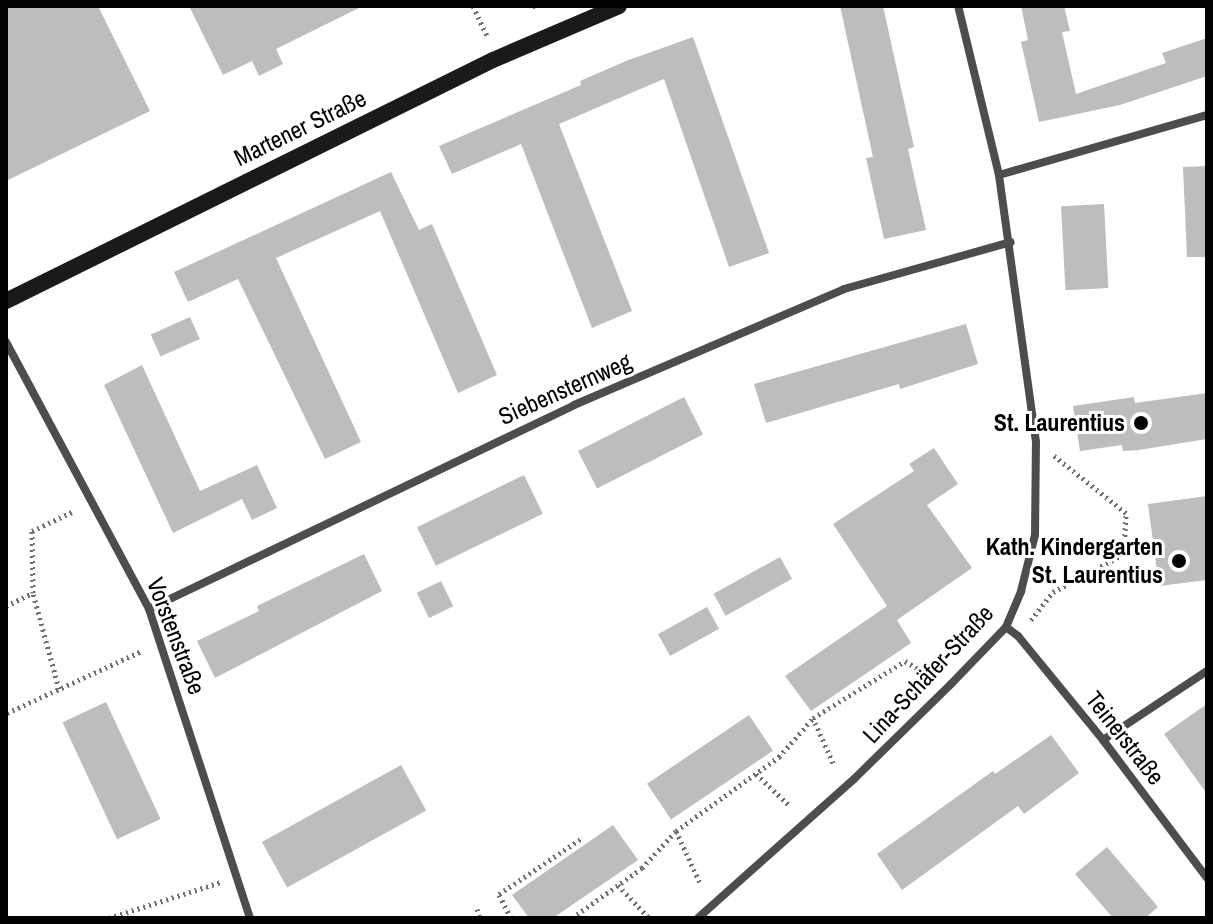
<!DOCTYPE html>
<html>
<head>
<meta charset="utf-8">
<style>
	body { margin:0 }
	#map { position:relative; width:1213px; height:924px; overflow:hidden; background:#fff; font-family:"Archivo Narrow",sans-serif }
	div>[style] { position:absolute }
	.building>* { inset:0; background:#bdbdbd; transform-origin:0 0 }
	.path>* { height:5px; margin-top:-2.5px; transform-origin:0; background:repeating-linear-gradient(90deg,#6f6f6f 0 2px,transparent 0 6px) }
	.street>* { height:8px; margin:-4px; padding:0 4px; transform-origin:4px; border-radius:4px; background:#4d4d4d }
	.secondary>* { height:16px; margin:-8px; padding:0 8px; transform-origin:8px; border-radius:8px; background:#1a1a1a }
	.dots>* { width:22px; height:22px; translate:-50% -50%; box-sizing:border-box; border:4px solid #fff; border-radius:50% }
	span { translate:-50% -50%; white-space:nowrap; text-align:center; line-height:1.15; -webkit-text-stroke:6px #fff; paint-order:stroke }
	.street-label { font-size:24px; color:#000 }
	.poi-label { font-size:24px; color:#000; font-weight:700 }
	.right { translate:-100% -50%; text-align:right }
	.frame { position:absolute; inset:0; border:8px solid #000; pointer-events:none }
</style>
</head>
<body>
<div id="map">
	<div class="building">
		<div style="clip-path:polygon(6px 6px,98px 6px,150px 111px,6px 181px)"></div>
		<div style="clip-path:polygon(189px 6px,363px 6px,276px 49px,283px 64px,259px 76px,252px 61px,223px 75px)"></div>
		<div style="clip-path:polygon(840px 6px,883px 6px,914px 147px,908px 149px,926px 230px,884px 239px,866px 158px,873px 157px)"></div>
		<div style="clip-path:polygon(1021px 6px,1064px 6px,1070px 31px,1062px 32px,1076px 94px,1166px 63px,1162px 53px,1207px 38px,1207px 76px,1120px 105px,1039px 122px,1021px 42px,1028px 40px)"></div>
		<div style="clip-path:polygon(693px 37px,769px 253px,729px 267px,664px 79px,638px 90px,559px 124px,632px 311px,592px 328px,521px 144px,452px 174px,439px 146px,581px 85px,580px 81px,626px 61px)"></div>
		<div style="clip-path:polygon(1207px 166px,1207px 257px,1187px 257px,1183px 167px)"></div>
		<div style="clip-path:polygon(391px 172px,419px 230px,432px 224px,497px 375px,458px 393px,380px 211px,276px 258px,361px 442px,325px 459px,238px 279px,188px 302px,174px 272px)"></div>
		<div style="left:1104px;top:204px;width:84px;height:43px;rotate:87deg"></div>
		<div style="left:190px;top:317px;width:24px;height:43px;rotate:66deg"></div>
		<div style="clip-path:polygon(966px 324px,978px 364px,900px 389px,899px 384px,766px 423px,754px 384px)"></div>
		<div style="clip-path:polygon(142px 365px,200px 491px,257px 465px,277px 508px,252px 520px,242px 499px,173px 533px,104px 385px)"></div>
		<div style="clip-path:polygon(1207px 393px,1207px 439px,1139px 450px,1123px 451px,1122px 445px,1080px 451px,1073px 406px,1134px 397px,1135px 403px)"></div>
		<div style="left:684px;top:397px;width:42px;height:119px;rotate:63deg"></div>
		<div style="clip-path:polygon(934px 448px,958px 484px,927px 505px,972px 568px,897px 620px,911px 643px,811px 711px,785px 676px,887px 606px,833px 524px,914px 471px,909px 464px)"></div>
		<div style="left:524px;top:475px;width:43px;height:119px;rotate:64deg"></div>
		<div style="clip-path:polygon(1207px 496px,1207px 580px,1159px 586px,1148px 504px)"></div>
		<div style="clip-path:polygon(364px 554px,382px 591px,215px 678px,197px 641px,259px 611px,257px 606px)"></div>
		<div style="left:780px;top:557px;width:25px;height:76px;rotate:61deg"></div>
		<div style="left:441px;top:581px;width:28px;height:27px;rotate:64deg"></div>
		<div style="left:707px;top:607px;width:25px;height:56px;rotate:61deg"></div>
		<div style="left:106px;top:702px;width:129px;height:48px;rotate:65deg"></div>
		<div style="clip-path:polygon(1207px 704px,1207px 794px,1164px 734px)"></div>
		<div style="left:749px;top:715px;width:43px;height:123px;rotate:56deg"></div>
		<div style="clip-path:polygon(1051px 735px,1079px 773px,1024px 814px,1018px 806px,902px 890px,877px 854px,993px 771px,995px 774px)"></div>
		<div style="left:401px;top:765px;width:52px;height:159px;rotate:61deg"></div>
		<div style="clip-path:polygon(613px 825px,638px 860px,553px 918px,529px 918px,512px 895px)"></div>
		<div style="clip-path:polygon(1107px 847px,1158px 907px,1145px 918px,1113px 918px,1075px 874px)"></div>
	</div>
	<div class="path">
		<div style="left:473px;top:6px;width:33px;rotate:65deg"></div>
		<div style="left:535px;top:6px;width:5px;rotate:68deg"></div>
		<div style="left:6px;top:606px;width:30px;rotate:-26deg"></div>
		<div style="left:1031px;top:620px;width:36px;rotate:-52deg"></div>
		<div style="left:1053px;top:592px;width:81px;rotate:-28.2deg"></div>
		<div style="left:1124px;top:554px;width:41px;rotate:-87.2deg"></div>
		<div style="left:1126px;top:513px;width:93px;rotate:-141.5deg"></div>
		<div style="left:59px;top:689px;width:99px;rotate:-105.2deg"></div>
		<div style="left:33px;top:593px;width:62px;rotate:-90.9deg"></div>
		<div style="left:32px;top:531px;width:44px;rotate:-25.4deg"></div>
		<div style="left:7px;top:713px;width:149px;rotate:-24.7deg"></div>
		<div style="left:833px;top:763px;width:49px;rotate:-114deg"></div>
		<div style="left:813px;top:718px;width:108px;rotate:-31.8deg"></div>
		<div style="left:905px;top:661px;width:29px;rotate:31deg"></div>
		<div style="left:756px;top:774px;width:44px;rotate:43.2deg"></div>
		<div style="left:676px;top:831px;width:57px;rotate:65.2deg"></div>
		<div style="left:618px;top:885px;width:45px;rotate:46.8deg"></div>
		<div style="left:477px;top:909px;width:9px;rotate:72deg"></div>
		<div style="left:109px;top:918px;width:118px;rotate:-17.8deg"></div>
		<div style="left:511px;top:918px;width:27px;rotate:-117deg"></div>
		<div style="left:499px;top:894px;width:100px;rotate:-34deg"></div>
		<div style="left:572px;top:918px;width:86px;rotate:-35.5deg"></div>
		<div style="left:642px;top:868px;width:50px;rotate:-47.4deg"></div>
		<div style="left:676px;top:831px;width:127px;rotate:-35.7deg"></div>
		<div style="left:779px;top:757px;width:52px;rotate:-48.9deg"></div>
	</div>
	<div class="street">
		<div style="left:999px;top:175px;width:216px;rotate:-16.1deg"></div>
		<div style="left:6px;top:342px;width:303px;rotate:61.8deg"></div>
		<div style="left:149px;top:609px;width:325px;rotate:71.9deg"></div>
		<div style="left:149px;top:609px;width:471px;rotate:-25.6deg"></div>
		<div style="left:574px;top:405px;width:294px;rotate:-23.2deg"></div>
		<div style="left:844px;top:289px;width:173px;rotate:-15.7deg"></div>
		<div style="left:1006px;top:627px;width:15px;rotate:37deg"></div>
		<div style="left:1018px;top:636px;width:134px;rotate:50.7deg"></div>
		<div style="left:1103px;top:740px;width:173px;rotate:53deg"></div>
		<div style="left:1103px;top:740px;width:125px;rotate:-33.6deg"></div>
		<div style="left:698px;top:918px;width:209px;rotate:-41.7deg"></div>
		<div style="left:854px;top:779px;width:136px;rotate:-44.4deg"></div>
		<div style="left:951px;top:684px;width:79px;rotate:-46deg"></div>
		<div style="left:1006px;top:627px;width:39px;rotate:-67deg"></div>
		<div style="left:1021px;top:591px;width:58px;rotate:-76deg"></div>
		<div style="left:1035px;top:535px;width:93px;rotate:-89.4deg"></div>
		<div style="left:1036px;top:442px;width:270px;rotate:-97.9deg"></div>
		<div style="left:999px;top:175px;width:174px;rotate:-103.6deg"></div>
	</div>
	<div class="secondary">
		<div style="left:6px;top:301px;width:543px;rotate:-26.33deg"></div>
		<div style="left:493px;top:60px;width:137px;rotate:-23.2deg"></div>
	</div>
	<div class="dots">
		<div style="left:1141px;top:423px;background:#000"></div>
		<div style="left:1179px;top:561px;background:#000"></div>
	</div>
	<div class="street-label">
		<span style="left:300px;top:128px;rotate:-26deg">Martener Straße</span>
		<span style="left:565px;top:389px;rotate:-24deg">Siebensternweg</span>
		<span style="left:176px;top:636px;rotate:69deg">Vorstenstraße</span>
		<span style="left:928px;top:674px;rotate:-47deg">Lina-Schäfer-Straße</span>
		<span style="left:1125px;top:738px;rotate:52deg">Teinerstraße</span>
	</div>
	<div class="poi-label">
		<span class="right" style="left:1125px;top:423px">St. Laurentius</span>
		<span class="right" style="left:1163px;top:561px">Kath. Kindergarten<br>St. Laurentius</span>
	</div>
	<div class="frame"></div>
</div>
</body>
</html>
